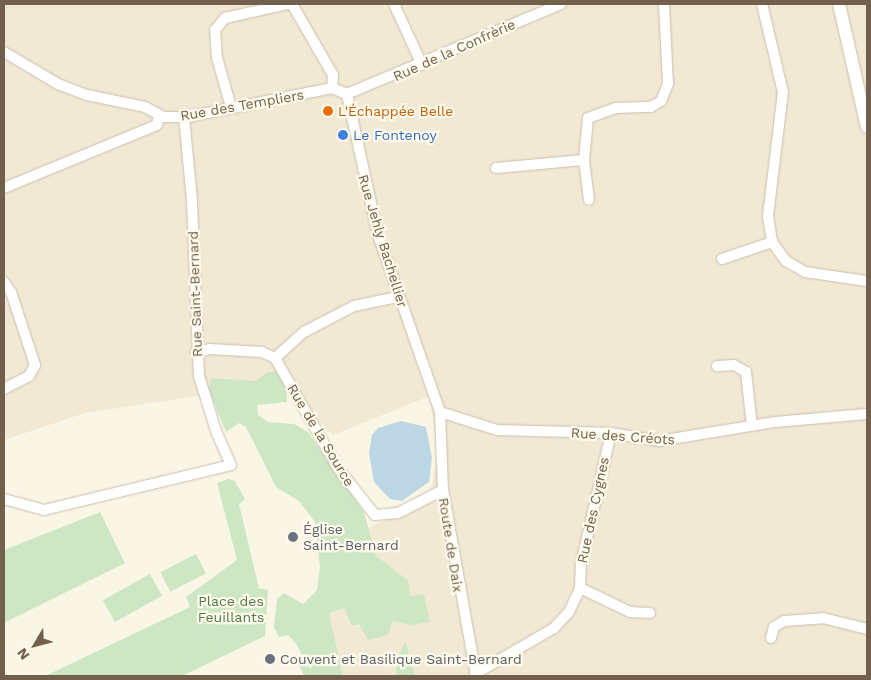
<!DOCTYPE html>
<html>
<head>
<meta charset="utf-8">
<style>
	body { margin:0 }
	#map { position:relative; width:871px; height:680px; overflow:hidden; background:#faf6e6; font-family:"Work Sans",sans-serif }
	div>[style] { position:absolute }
	.residential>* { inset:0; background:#f2e9d5 }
	.green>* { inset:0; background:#cde7c5; transform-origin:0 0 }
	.water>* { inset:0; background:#bcd7e3 }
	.roads { filter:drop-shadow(0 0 1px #cbbfad) drop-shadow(0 0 1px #cbbfad) }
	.minor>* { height:10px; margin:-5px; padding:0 5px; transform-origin:5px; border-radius:5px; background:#fff }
	.tertiary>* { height:12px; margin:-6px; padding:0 6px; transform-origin:6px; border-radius:6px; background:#fff }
	.dots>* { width:14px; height:14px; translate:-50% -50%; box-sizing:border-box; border:2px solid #fefaec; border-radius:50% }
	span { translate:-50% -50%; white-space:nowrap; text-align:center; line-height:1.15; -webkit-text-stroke:4.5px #fefaec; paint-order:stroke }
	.street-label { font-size:14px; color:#72604d }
	.food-label { font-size:14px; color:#c56008 }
	.left { translate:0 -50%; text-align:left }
	.shop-label { font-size:14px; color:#366cbe }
	.worship-label { font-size:14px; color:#5b616d }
	.park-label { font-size:14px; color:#507c49 }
	.frame { position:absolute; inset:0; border:5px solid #72604d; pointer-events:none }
	.north { position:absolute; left:10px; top:620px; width:50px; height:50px; -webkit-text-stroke:4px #fefaec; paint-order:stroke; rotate:233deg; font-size:14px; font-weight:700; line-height:20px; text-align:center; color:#72604d }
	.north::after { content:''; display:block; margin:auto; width:18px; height:22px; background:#72604d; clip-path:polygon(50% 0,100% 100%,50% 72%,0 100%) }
</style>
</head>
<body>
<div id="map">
	<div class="residential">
		<div style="clip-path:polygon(4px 4px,867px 4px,867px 676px,415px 676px,407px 641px,397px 658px,396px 676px,343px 676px,329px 613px,344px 608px,353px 626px,392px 621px,411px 625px,408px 580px,376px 556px,368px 528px,430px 500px,437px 452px,430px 396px,333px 435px,286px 390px,277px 372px,256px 381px,211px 378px,209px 391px,192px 397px,85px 413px,4px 440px)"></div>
	</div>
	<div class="green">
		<div style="clip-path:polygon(267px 372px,277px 372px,286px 390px,287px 402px,257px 405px,258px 415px,268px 422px,294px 424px,308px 432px,364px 512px,376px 556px,408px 580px,410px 596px,424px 594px,430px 622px,411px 625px,392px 621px,388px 635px,368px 640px,359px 624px,352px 626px,344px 608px,329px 613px,343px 676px,304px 676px,296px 659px,302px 655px,295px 642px,288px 635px,279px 637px,274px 627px,277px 599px,284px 593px,303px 604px,317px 590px,320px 567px,315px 522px,299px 501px,276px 487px,246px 427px,239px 423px,226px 432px,209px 391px,211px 378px,256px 381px)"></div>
		<div style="clip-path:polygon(228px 479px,235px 481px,245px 499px,239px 504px,259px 588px,268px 590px,265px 636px,182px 676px,45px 676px,190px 607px,186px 597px,237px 560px,217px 483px)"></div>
		<div style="clip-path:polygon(100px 512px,125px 563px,4px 623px,4px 550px)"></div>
		<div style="left:196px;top:554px;width:22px;height:40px;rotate:63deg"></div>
		<div style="left:150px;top:574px;width:25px;height:54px;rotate:61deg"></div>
		<div style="clip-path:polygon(406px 641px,415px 676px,396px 676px,397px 658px)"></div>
	</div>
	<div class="water">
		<div style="clip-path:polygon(401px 421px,426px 427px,432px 458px,429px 482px,402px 501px,390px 499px,374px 482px,369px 453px,372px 435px,378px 428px)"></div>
	</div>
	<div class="roads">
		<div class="minor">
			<div style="left:292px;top:4px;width:82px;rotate:60deg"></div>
			<div style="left:333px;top:75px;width:13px;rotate:94deg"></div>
			<div style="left:394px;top:4px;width:67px;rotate:65.3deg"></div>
			<div style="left:762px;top:4px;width:90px;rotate:76.6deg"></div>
			<div style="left:783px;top:92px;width:125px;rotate:96.9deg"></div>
			<div style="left:768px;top:216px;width:26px;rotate:81deg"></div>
			<div style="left:772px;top:242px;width:24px;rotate:54deg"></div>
			<div style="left:786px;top:261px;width:22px;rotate:30deg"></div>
			<div style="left:805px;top:272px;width:63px;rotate:8.3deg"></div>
			<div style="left:4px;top:52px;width:63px;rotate:30.7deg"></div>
			<div style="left:58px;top:84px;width:31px;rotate:21deg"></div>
			<div style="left:87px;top:95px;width:59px;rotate:11.7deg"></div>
			<div style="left:145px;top:107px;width:21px;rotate:28deg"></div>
			<div style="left:164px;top:117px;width:23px"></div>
			<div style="left:187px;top:117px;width:148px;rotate:-11.3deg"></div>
			<div style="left:332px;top:88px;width:16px;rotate:22deg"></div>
			<div style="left:347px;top:94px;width:144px;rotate:77.6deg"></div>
			<div style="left:378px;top:235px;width:188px;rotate:70.7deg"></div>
			<div style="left:440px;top:412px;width:78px;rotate:87.8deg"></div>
			<div style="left:443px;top:490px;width:189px;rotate:79.9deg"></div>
			<div style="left:347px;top:94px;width:232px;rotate:-22.8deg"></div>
			<div style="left:231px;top:107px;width:51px;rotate:-105.9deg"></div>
			<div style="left:217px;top:58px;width:28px;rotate:-94deg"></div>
			<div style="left:215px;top:30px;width:16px;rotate:-50deg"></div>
			<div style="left:225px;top:18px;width:65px;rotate:-12.5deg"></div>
			<div style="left:584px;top:160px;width:40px;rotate:82.9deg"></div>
			<div style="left:496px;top:168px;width:88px;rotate:-5.2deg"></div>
			<div style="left:584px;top:160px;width:42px;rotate:-84.6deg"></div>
			<div style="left:588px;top:118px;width:30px;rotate:-20deg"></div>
			<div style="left:616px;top:108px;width:35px;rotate:-2deg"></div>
			<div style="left:651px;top:107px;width:12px;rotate:-31deg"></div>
			<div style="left:661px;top:101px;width:18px;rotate:-68deg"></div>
			<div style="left:668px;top:84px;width:80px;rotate:-92.9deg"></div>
			<div style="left:4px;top:188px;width:165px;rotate:-22.4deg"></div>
			<div style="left:157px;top:125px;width:9px;rotate:-77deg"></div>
			<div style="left:722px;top:259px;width:53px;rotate:-18.8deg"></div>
			<div style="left:4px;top:282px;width:12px;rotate:55deg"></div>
			<div style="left:11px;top:292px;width:77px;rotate:71.8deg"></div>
			<div style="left:35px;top:365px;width:13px;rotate:119deg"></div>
			<div style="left:29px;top:376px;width:28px;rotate:153deg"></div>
			<div style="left:196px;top:352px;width:14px;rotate:-12deg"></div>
			<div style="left:210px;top:349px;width:52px;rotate:3.3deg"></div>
			<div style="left:262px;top:352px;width:14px;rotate:25deg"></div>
			<div style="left:275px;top:358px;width:127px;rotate:60.2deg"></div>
			<div style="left:338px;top:468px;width:60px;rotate:51.8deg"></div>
			<div style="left:375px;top:515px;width:23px;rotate:-5deg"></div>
			<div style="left:398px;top:513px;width:51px;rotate:-27.1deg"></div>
			<div style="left:275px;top:358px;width:39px;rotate:-42deg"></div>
			<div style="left:304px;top:332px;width:56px;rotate:-27.5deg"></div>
			<div style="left:354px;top:306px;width:45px;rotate:-11.6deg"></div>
			<div style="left:717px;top:366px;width:17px;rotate:-3deg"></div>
			<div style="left:734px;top:365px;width:14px;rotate:30deg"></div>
			<div style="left:746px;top:372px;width:54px;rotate:83.7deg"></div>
			<div style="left:440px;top:412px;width:60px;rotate:17.5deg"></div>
			<div style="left:497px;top:430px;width:114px;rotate:1.5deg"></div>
			<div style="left:611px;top:433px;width:49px;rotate:9.5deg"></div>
			<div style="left:659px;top:441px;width:118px;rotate:-9.3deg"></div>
			<div style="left:775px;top:422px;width:92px;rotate:-5deg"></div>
			<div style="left:4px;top:499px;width:41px;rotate:15.4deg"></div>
			<div style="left:44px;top:510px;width:192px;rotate:-13.5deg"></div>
			<div style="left:231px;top:465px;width:34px;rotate:-114deg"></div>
			<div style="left:217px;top:434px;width:61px;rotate:-107.2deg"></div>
			<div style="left:199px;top:376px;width:176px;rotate:-92.3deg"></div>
			<div style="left:192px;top:200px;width:83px;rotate:-95.5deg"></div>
			<div style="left:580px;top:588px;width:55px;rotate:25.6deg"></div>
			<div style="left:630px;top:612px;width:20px;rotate:3deg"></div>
			<div style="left:771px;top:638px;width:11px;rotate:-75deg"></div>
			<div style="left:774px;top:627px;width:12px;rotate:-31deg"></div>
			<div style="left:784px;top:621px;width:39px;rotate:-4deg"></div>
			<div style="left:823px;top:618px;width:45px;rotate:14deg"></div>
			<div style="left:475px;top:674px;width:91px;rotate:-30.2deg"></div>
			<div style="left:554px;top:628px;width:22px;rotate:-47deg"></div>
			<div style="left:569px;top:612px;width:26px;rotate:-65deg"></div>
			<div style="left:580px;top:588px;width:24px;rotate:-88deg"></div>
			<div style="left:581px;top:564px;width:134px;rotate:-77.1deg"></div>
		</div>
		<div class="tertiary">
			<div style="left:839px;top:4px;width:126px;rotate:77.2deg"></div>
		</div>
	</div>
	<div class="dots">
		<div style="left:328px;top:111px;background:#e8710a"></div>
		<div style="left:343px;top:135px;background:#3f7fe0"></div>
		<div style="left:293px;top:537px;background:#6b7280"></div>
		<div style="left:270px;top:659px;background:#6b7280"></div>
	</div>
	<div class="street-label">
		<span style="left:454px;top:50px;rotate:-24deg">Rue de la Confrèrie</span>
		<span style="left:242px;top:105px;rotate:-10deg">Rue des Templiers</span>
		<span style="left:383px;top:241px;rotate:73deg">Rue Jehly Bachellier</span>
		<span style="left:195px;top:294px;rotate:-92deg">Rue Saint-Bernard</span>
		<span style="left:321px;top:435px;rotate:59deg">Rue de la Source</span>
		<span style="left:623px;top:436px;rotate:4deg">Rue des Créots</span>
		<span style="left:593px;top:510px;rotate:-78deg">Rue des Cygnes</span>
		<span style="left:451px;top:545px;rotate:81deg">Route de Daix</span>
	</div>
	<div class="food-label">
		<span class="left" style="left:338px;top:111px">L'Échappée Belle</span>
	</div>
	<div class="shop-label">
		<span class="left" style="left:353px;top:135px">Le Fontenoy</span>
	</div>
	<div class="worship-label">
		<span class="left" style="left:303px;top:537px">Église<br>Saint-Bernard</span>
		<span class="left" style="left:280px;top:659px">Couvent et Basilique Saint-Bernard</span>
	</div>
	<div class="park-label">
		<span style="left:231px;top:609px">Place des<br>Feuillants</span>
	</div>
	<div class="frame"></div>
	<div class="north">N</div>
</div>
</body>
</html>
